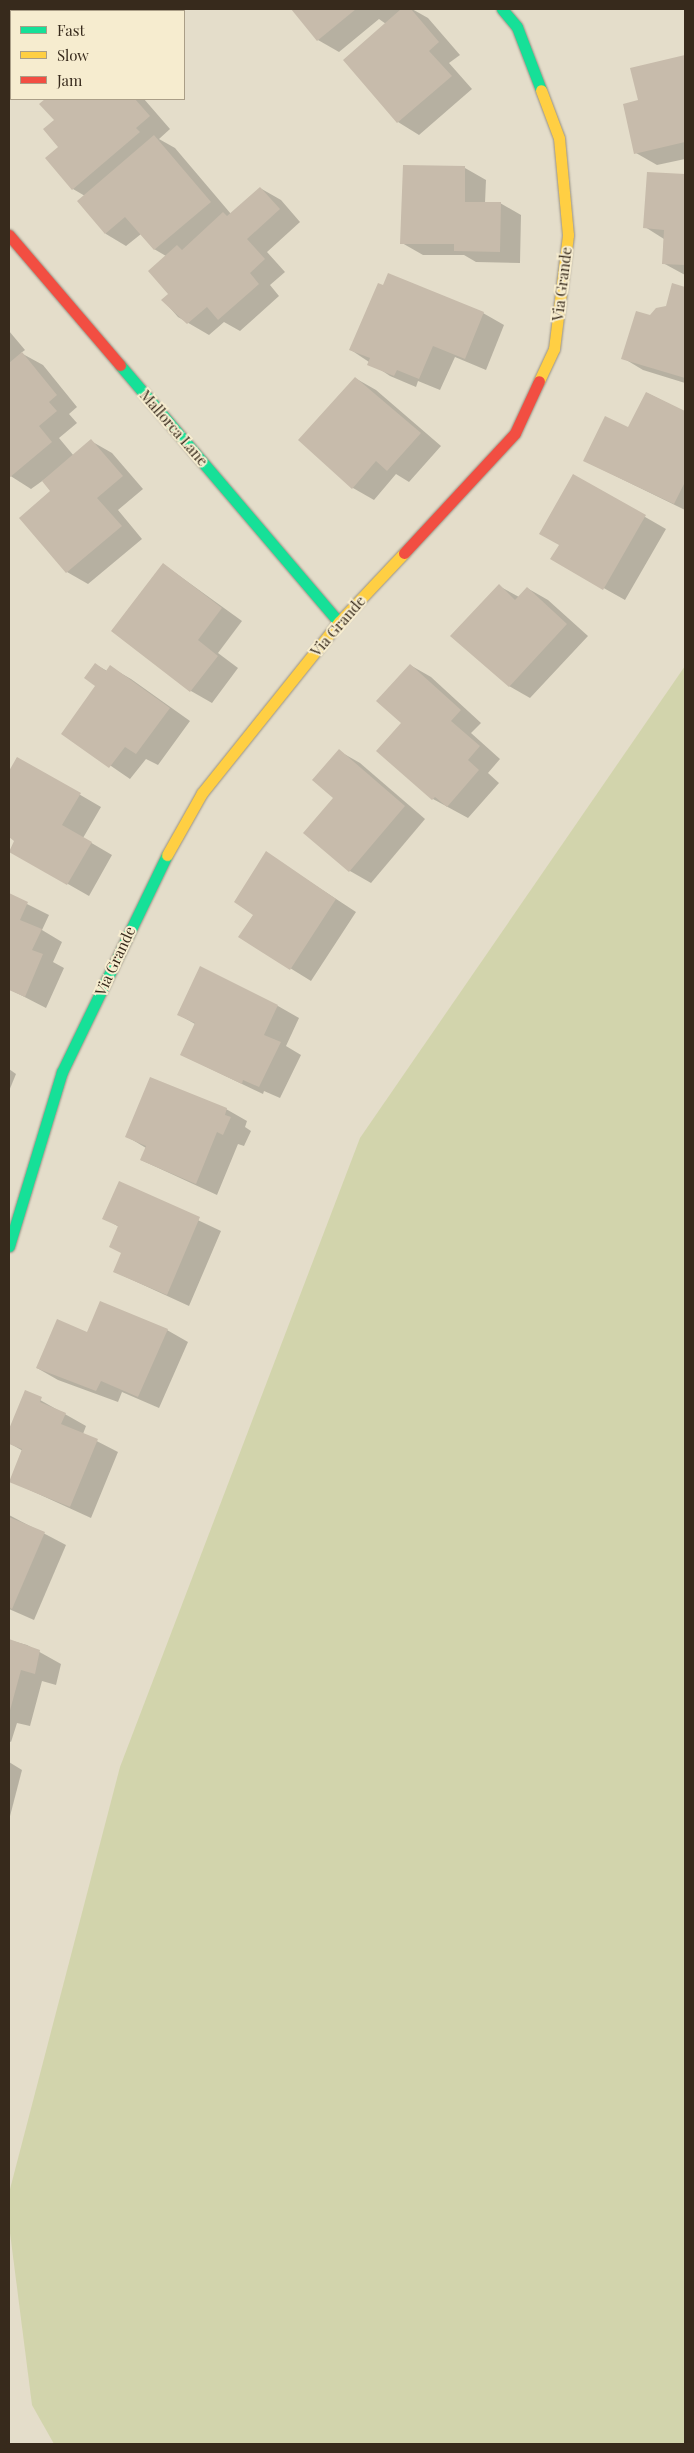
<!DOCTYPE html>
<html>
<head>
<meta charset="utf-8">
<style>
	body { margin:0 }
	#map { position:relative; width:694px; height:2453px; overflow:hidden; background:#e4ddca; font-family:"Playfair Display",serif }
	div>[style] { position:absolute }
	.green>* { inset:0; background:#d2d4ac }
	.shadow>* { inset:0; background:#0003 }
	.building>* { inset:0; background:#c7bbab }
	.roads { filter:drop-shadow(0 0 1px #989183) drop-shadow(0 0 1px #989183) }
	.fast>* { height:11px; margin:-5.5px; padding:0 5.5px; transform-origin:5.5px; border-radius:5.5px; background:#16e098 }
	.slow>* { height:11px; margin:-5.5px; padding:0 5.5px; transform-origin:5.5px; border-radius:5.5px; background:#ffcf43 }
	.jam>* { height:11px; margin:-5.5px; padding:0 5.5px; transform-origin:5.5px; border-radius:5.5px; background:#f24e42 }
	span { translate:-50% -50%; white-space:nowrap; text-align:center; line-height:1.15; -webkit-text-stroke:4px #f6eccf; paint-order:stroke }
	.street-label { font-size:15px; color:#372a1c }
	.frame { position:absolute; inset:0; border:10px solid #372a1c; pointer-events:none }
	.legend { position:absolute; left:10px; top:10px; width:175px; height:90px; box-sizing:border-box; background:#f6eccf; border:1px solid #aa9e87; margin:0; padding:6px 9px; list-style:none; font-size:15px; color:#372a1c }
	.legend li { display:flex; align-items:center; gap:10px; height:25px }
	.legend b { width:25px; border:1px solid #aa9e87 }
</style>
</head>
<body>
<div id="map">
	<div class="green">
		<div style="clip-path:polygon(685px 666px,685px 2444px,54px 2444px,32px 2405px,9px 2225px,9px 2193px,120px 1767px,360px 1138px)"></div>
	</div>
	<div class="shadow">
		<div style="clip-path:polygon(9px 9px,63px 11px,11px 11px,11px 87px)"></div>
		<div style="clip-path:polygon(292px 9px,412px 9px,428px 18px,460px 55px,449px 63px,472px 89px,419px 135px,398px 122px,344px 60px,386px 24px,379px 19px,339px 52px,318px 40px)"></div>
		<div style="clip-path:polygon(685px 57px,685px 159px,657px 165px,636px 153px,639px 101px,632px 69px)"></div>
		<div style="clip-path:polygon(47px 99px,144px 99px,170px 129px,159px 139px,175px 148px,231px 214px,260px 188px,281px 200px,300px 222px,267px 252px,285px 272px,270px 285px,279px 296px,240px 331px,224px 322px,209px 335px,178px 317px,163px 300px,169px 294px,166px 256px,154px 249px,141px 234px,126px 246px,106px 234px,85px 196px,73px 189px,60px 147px,55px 120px,41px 104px)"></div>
		<div style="clip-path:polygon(465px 168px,486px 180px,485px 203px,500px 203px,521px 215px,520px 263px,476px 262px,464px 255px,423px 255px,402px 243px)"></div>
		<div style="clip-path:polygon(648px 173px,685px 175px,685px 275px,663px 263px,664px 239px,645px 227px)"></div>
		<div style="clip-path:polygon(673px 285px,685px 289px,685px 383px,643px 370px,623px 358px,650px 317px,667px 307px)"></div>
		<div style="clip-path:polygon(483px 313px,504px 325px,486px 370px,455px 357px,440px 390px,418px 381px,416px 387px,390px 376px,351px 350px)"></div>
		<div style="clip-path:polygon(9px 331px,25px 350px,21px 353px,43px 365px,77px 407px,69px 414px,77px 423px,59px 438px,74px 456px,91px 441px,112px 453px,143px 489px,118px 510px,142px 539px,88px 584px,67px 572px,52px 492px,52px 474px,31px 489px,9px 475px)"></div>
		<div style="clip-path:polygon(355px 378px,376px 390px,441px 446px,409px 482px,396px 474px,374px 500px,353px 488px)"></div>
		<div style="clip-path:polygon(647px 393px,685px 412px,685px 510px,585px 461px,629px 429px)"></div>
		<div style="clip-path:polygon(574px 476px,666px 529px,625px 600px,552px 559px,560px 545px)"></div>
		<div style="clip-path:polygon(163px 564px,242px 621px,218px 653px,238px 668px,212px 703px,191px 691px,112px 631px)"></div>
		<div style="clip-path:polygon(499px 586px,519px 597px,527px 588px,548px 600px,588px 636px,530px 698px,509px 686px)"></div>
		<div style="clip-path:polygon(95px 664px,107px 671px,110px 667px,131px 679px,190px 721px,158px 765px,146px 759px,130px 779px,63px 733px,97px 686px)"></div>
		<div style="clip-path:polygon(410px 665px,431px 677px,481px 723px,471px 733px,500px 759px,488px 773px,499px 783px,468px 818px,433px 799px,402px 723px)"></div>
		<div style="clip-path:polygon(339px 751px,360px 763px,425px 819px,371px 883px,350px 871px,335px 798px)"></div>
		<div style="clip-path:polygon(17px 758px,101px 807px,83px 838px,112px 855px,89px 896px,10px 851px,16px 840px,9px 836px,9px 774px)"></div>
		<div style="clip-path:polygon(266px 853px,356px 912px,311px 981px,240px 937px,254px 914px)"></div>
		<div style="clip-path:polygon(9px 895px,49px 915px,42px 930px,62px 942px,53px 962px,64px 968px,46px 1008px,9px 989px)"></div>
		<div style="clip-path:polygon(278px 1006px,299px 1018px,286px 1046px,301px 1055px,280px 1098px,264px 1091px,263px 1094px,182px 1055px,195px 1024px,179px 1015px)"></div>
		<div style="clip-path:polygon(9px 1069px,16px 1074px,9px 1091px)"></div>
		<div style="clip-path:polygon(226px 1109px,247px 1121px,245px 1127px,251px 1131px,244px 1146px,238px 1144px,217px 1195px,141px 1160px,146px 1148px,126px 1136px)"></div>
		<div style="clip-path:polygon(119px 1183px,221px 1231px,189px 1306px,115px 1272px,122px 1254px,119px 1227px,104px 1218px)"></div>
		<div style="clip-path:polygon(167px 1330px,188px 1342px,159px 1408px,122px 1392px,118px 1402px,58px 1380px,37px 1368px,88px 1334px)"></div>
		<div style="clip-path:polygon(26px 1392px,86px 1426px,83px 1434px,118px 1452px,91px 1518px,10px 1481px,23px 1451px,9px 1443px,9px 1432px)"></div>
		<div style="clip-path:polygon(9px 1515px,66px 1545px,34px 1620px,9px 1609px)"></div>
		<div style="clip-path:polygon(9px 1640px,27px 1645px,61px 1664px,56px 1685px,42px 1681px,30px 1726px,17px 1723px,11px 1742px,9px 1741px)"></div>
		<div style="clip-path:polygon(9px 1762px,22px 1770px,9px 1820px)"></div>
	</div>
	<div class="building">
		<div style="clip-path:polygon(9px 9px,31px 11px,11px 11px,11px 89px)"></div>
		<div style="clip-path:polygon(291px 9px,356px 9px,317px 41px)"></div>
		<div style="clip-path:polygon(401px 9px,411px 9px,439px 42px,429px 51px,452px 76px,397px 123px,343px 60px)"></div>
		<div style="clip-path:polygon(685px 55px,685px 142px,634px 154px,623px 104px,638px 100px,630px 68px)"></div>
		<div style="clip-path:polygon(45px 99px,135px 99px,150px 116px,136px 128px,140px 132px,72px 190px,45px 158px,58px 147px,43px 129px,54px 120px,39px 104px)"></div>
		<div style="clip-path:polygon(154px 135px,211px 202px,154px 250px,125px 217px,105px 234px,77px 201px)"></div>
		<div style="clip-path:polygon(403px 165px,465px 166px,465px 202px,501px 202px,500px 252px,454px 251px,454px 244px,400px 244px)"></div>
		<div style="clip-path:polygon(647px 172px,685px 174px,685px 265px,662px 264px,664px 230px,643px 228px)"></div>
		<div style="clip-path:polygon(260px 187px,280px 209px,247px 239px,265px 259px,250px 273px,259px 284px,218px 320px,207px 307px,187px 324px,161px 300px,168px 294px,148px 271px,177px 245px,182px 250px,223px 212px,227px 216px)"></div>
		<div style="clip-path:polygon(388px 273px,484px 312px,465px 359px,433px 346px,419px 379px,397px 370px,394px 376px,367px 365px,370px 358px,349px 350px,378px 283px,383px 285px)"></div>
		<div style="clip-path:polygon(672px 283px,685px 287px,685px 378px,621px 359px,636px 311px,650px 315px,656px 308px,666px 306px)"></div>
		<div style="clip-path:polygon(22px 352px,57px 395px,49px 402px,57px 411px,39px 426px,52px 442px,9px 478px,9px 363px)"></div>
		<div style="clip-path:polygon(355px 377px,421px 433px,387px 471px,376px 461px,352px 489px,298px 440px)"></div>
		<div style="clip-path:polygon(646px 392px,685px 411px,685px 482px,674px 504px,583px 461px,605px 416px,628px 427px)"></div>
		<div style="clip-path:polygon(91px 439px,123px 476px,97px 498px,122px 526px,66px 573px,19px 518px,50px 491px,42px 481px)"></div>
		<div style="clip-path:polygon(573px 474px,646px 515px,603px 590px,550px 559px,559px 545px,539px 534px)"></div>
		<div style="clip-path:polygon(163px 563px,222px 608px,198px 640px,218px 656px,190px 692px,111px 631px)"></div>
		<div style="clip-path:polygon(499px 584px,515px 600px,527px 587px,567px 624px,509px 687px,450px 636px)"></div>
		<div style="clip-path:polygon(95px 663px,106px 671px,110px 665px,170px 708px,136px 754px,125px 747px,109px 768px,61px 734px,95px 686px,84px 678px)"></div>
		<div style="clip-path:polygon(410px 664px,461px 710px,451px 721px,480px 746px,468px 760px,479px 770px,447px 807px,435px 797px,432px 800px,376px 751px,401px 723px,376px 701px)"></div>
		<div style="clip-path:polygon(339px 749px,405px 806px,349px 872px,303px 833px,333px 798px,312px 780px)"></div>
		<div style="clip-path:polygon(17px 757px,81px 793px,62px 825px,92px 842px,67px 885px,9px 852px,14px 841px,9px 837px,9px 771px)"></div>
		<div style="clip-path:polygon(266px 851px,336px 899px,290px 970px,238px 937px,253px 915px,234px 902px)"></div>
		<div style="clip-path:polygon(9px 893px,28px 902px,20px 920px,42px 929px,32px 950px,43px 954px,25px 997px,9px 990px)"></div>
		<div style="clip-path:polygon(200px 966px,278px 1005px,264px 1035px,281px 1042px,259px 1087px,243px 1080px,242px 1084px,180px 1055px,195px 1023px,177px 1015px)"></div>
		<div style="clip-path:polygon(150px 1077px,227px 1108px,225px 1115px,231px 1117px,223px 1135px,217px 1132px,196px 1184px,140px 1160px,146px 1146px,125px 1137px)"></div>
		<div style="clip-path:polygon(119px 1181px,200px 1217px,167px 1295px,113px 1272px,121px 1253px,109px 1247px,118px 1226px,102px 1219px)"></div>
		<div style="clip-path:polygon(100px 1301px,168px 1329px,138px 1397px,101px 1381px,96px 1391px,36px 1368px,57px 1319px,87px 1332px)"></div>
		<div style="clip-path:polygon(25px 1390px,42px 1397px,40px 1402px,66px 1413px,61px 1424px,98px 1439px,70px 1507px,9px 1482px,22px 1449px,9px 1444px,9px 1429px)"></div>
		<div style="clip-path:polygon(9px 1517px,45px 1532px,12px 1609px,9px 1607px)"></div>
		<div style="clip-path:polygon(9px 1639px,40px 1650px,35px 1674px,21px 1670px,9px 1714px)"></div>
	</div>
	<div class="roads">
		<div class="fast">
			<div style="left:502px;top:9px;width:23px;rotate:50deg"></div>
			<div style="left:517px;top:27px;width:67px;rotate:69.1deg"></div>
			<div style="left:120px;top:365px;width:338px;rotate:49.6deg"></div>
			<div style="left:9px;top:1246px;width:182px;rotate:-73.1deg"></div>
			<div style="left:62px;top:1072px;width:241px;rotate:-64.2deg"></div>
		</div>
		<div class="slow">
			<div style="left:539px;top:381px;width:35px;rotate:-65deg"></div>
			<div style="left:554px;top:349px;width:115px;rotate:-83deg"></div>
			<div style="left:568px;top:235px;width:97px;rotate:-95.3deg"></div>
			<div style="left:559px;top:138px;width:51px;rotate:-110.6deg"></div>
			<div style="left:167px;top:855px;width:71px;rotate:-60.6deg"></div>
			<div style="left:202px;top:793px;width:219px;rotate:-51.3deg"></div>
			<div style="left:339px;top:622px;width:95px;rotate:-46.7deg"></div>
		</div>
		<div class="jam">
			<div style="left:9px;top:235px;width:171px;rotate:49.5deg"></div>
			<div style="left:404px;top:553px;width:163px;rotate:-47.2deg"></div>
			<div style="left:515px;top:433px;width:57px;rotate:-65.2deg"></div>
		</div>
	</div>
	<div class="street-label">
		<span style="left:562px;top:284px;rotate:-83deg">Via Grande</span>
		<span style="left:174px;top:428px;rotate:49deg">Mallorca Lane</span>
		<span style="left:338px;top:626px;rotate:-49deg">Via Grande</span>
		<span style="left:115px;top:961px;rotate:-65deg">Via Grande</span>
	</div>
	<div class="frame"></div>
	<ul class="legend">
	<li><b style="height:6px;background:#16e098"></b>Fast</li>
	<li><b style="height:6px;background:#ffcf43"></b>Slow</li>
	<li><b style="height:6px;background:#f24e42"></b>Jam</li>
	</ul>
</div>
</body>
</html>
